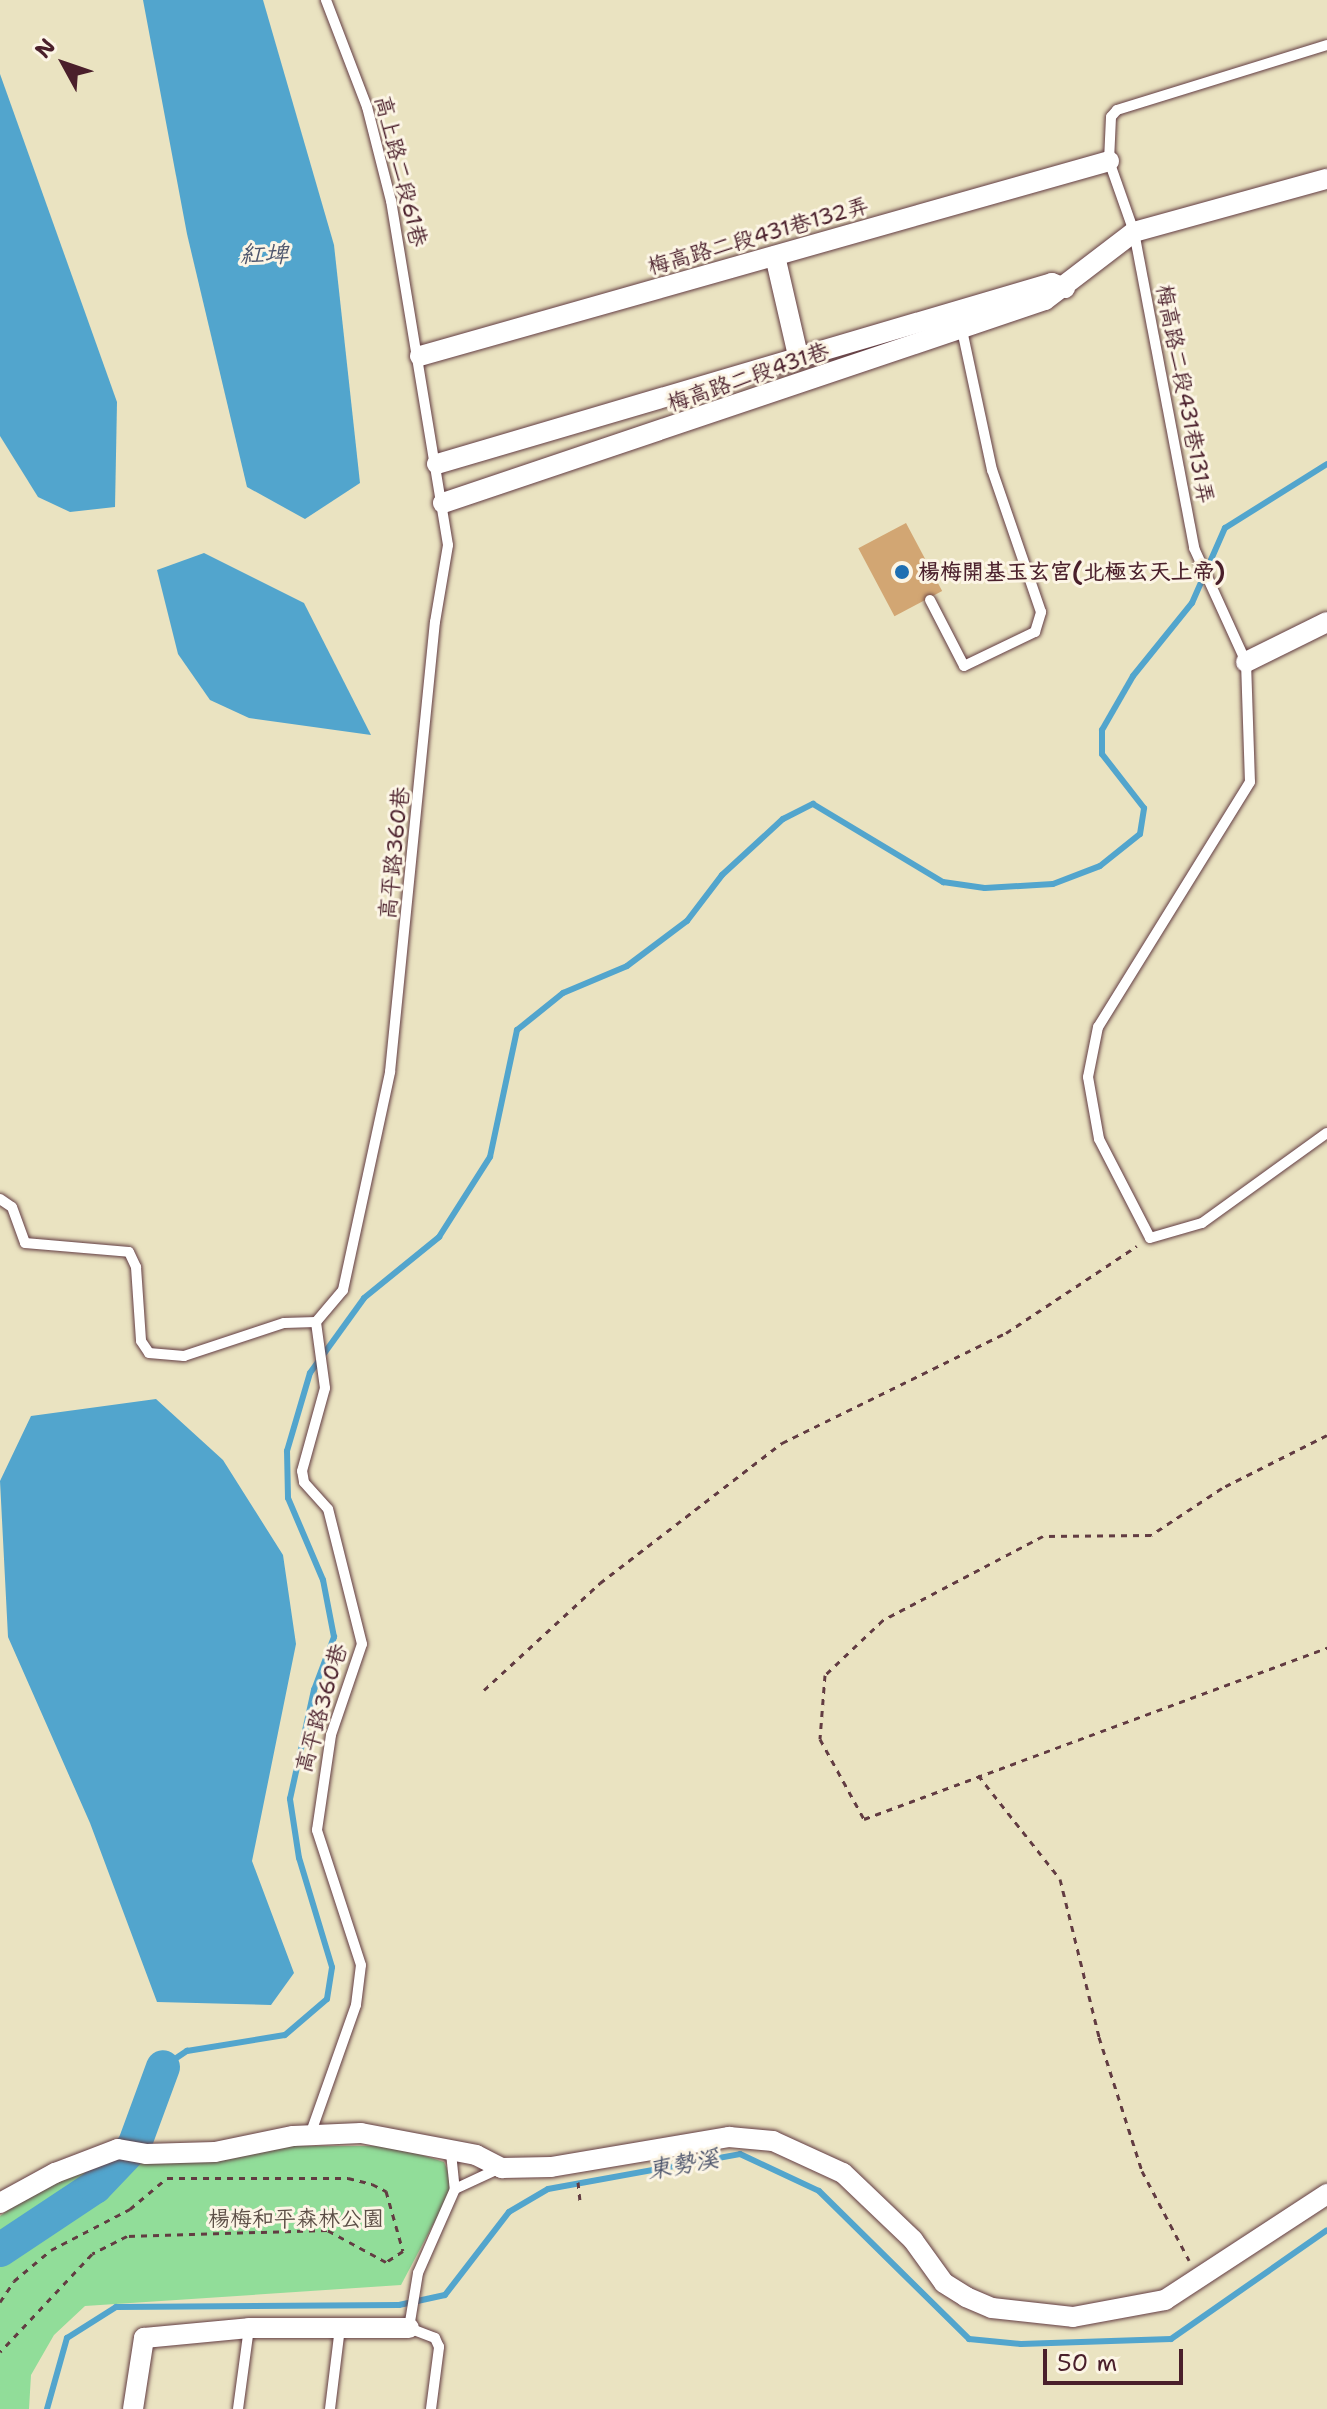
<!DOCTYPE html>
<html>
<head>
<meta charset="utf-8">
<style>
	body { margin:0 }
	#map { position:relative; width:1327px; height:2409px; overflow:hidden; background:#eae3c1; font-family:"Shantell Sans","LXGW WenKai TC",sans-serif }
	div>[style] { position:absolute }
	.green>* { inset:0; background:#91dd99 }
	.water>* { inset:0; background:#52a5cd }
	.stream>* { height:6px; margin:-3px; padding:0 3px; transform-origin:3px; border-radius:3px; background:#52a5cd }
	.river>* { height:34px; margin:-17px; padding:0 17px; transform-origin:17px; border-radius:17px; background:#52a5cd }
	.building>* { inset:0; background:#d2a673; transform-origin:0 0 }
	.path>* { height:3px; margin-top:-1.5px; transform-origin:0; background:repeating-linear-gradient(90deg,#623c42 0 6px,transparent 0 12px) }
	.roads { filter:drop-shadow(0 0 2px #623c42) drop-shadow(0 0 2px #623c42) }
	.service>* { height:10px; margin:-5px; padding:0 5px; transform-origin:5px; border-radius:5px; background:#fff }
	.minor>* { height:20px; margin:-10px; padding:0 10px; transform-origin:10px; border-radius:10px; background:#fff }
	.dots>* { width:22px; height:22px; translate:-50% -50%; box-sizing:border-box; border:4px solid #fcf5e5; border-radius:50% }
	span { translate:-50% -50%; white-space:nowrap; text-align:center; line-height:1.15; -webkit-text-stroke:6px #fcf5e5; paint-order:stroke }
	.street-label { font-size:22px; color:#4a1f2b }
	.poi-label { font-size:22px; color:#4a1f2b; font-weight:700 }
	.left { translate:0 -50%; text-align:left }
	.park-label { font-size:22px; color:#5c4e46 }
	.water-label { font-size:24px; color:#4d556c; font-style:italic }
	.north { position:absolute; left:24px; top:24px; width:80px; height:80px; -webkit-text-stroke:6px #fcf5e5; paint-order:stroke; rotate:310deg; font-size:22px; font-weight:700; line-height:32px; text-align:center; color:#4a1f2b }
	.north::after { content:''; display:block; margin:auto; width:28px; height:36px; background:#4a1f2b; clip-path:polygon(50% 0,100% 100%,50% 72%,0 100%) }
	.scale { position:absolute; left:1043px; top:2349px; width:140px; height:36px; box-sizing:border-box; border:4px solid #4a1f2b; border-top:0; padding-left:10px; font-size:24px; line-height:28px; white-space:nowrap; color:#4a1f2b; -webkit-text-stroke:6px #fcf5e5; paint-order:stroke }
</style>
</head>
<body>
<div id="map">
	<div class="green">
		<div style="clip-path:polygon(288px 2146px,393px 2146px,444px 2162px,454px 2185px,401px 2285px,85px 2306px,54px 2335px,31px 2375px,29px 2409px,0 2409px,0 2216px,53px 2179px,111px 2158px)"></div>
	</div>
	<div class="water">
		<div style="clip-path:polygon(143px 0,263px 0,334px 245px,360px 483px,305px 519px,247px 487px,187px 234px)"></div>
		<div style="clip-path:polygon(0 74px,117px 402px,115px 507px,70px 512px,38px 497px,0 436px)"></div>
		<div style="clip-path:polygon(204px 553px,304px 603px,371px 735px,249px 718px,210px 700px,178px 654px,157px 570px)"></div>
		<div style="clip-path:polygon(156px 1399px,223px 1460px,283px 1555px,296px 1644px,252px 1861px,294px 1973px,271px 2005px,157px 2002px,90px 1823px,8px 1637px,0 1481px,31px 1416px)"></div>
	</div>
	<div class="stream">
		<div style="left:163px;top:2067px;width:29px;rotate:-34deg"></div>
		<div style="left:187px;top:2051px;width:99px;rotate:-9.3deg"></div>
		<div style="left:285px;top:2035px;width:55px;rotate:-40.6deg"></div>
		<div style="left:327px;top:1999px;width:32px;rotate:-81deg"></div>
		<div style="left:332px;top:1967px;width:114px;rotate:-106.8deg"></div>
		<div style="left:299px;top:1858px;width:60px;rotate:-98.7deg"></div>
		<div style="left:290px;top:1799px;width:112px;rotate:-77.6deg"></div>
		<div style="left:314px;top:1690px;width:57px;rotate:-69.3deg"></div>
		<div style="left:334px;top:1637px;width:58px;rotate:-100.9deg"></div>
		<div style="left:323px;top:1580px;width:89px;rotate:-113.1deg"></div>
		<div style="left:288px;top:1498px;width:47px;rotate:-91.2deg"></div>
		<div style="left:287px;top:1451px;width:81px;rotate:-73.6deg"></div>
		<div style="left:310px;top:1373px;width:92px;rotate:-54.2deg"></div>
		<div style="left:364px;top:1298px;width:97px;rotate:-39.1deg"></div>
		<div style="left:439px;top:1237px;width:95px;rotate:-57.5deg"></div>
		<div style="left:490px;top:1157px;width:130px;rotate:-78deg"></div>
		<div style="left:517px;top:1030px;width:59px;rotate:-38.8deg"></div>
		<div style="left:563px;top:993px;width:69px;rotate:-22.9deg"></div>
		<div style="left:627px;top:966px;width:75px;rotate:-36.9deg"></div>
		<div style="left:687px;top:921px;width:58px;rotate:-52.7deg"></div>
		<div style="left:722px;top:875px;width:83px;rotate:-42.6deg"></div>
		<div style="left:783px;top:819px;width:34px;rotate:-27deg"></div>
		<div style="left:813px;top:804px;width:152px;rotate:31deg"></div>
		<div style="left:943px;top:882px;width:42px;rotate:8.1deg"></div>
		<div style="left:985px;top:888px;width:68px;rotate:-3.4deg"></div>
		<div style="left:1053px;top:884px;width:50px;rotate:-21deg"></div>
		<div style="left:1100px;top:866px;width:51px;rotate:-38.7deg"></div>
		<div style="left:1140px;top:834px;width:26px;rotate:-81deg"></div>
		<div style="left:1144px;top:808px;width:68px;rotate:-127.9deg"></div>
		<div style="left:1102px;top:754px;width:24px;rotate:-90deg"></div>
		<div style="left:1102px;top:730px;width:62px;rotate:-60.1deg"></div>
		<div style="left:1133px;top:676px;width:94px;rotate:-51.1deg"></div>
		<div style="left:1192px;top:603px;width:82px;rotate:-66.3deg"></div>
		<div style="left:1225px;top:528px;width:120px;rotate:-32.1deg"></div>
		<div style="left:47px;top:2409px;width:74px;rotate:-74.3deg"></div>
		<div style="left:67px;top:2338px;width:58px;rotate:-32.3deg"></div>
		<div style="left:116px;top:2307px;width:283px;rotate:-0.4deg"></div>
		<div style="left:399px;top:2305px;width:47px;rotate:-12.3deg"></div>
		<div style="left:445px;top:2295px;width:105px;rotate:-52.4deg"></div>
		<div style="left:509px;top:2212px;width:45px;rotate:-30.5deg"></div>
		<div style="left:548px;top:2189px;width:195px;rotate:-10.3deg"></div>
		<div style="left:740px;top:2154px;width:87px;rotate:25.1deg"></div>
		<div style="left:819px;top:2191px;width:211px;rotate:44.6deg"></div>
		<div style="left:969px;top:2339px;width:52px;rotate:5.5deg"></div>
		<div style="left:1021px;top:2344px;width:150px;rotate:-1.9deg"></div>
		<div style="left:1171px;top:2339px;width:190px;rotate:-34.9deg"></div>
	</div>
	<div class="river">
		<div style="left:0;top:2250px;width:114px;rotate:-33.6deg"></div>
		<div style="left:95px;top:2187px;width:57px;rotate:-46.4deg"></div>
		<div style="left:134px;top:2146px;width:84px;rotate:-69.8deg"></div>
	</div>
	<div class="building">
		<div style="left:906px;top:523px;width:77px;height:54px;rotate:62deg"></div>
	</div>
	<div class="path">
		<div style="left:1327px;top:1435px;width:118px;rotate:153.2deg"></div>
		<div style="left:1222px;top:1488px;width:85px;rotate:146.5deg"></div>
		<div style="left:1151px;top:1535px;width:108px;rotate:179.5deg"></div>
		<div style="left:1043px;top:1536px;width:181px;rotate:152.3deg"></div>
		<div style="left:883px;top:1620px;width:80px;rotate:136.5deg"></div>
		<div style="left:825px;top:1675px;width:64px;rotate:94.5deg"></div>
		<div style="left:820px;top:1739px;width:91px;rotate:61.2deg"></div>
		<div style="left:864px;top:1819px;width:494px;rotate:-20.3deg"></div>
		<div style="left:484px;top:1690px;width:158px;rotate:-42.7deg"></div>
		<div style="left:600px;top:1583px;width:230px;rotate:-37.6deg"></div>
		<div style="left:782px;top:1443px;width:250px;rotate:-26.2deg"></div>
		<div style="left:1006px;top:1333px;width:157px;rotate:-33.6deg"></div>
		<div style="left:978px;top:1775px;width:132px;rotate:51.7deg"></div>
		<div style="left:1060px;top:1879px;width:163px;rotate:76.1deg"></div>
		<div style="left:1099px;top:2037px;width:141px;rotate:72.2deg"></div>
		<div style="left:1142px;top:2171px;width:101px;rotate:62.2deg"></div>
		<div style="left:578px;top:2182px;width:20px;rotate:84deg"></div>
		<div style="left:0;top:2302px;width:25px;rotate:-56deg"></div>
		<div style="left:14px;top:2281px;width:48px;rotate:-40deg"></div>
		<div style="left:51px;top:2250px;width:89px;rotate:-27.4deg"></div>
		<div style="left:130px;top:2209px;width:48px;rotate:-40deg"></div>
		<div style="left:167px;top:2178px;width:181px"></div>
		<div style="left:348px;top:2178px;width:25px;rotate:14deg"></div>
		<div style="left:372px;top:2184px;width:16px;rotate:27deg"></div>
		<div style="left:386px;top:2191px;width:62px;rotate:74.2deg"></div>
		<div style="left:403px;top:2251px;width:20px;rotate:147deg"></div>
		<div style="left:386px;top:2262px;width:67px;rotate:-151.5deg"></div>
		<div style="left:327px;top:2230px;width:200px;rotate:178.3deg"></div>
		<div style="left:127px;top:2236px;width:39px;rotate:153deg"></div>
		<div style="left:92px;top:2254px;width:134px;rotate:133.2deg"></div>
	</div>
	<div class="roads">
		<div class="service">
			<div style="left:1327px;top:45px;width:220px;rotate:162.8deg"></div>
			<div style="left:1117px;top:110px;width:9px;rotate:131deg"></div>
			<div style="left:1111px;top:117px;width:44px;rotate:92.6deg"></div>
			<div style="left:1109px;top:161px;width:75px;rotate:70.6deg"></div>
			<div style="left:1134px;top:232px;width:322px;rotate:79.2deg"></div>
			<div style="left:1194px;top:548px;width:125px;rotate:65.5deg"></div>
			<div style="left:1246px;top:662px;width:120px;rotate:88.1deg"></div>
			<div style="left:1250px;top:782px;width:288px;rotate:121.8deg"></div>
			<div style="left:1098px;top:1027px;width:51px;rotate:101.3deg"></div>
			<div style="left:1088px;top:1077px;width:63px;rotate:79.9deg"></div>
			<div style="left:1099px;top:1139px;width:111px;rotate:62.7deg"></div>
			<div style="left:1150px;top:1238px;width:54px;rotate:-16.1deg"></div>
			<div style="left:1202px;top:1223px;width:154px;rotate:-35.8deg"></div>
			<div style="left:930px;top:600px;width:74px;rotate:62.7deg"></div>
			<div style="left:964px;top:666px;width:79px;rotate:-25.6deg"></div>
			<div style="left:1035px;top:632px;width:21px;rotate:-73deg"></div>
			<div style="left:1041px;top:612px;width:150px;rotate:-109deg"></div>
			<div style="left:992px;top:470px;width:143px;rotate:-102.1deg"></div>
			<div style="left:0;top:1199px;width:14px;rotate:34deg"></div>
			<div style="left:12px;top:1207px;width:38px;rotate:70deg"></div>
			<div style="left:25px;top:1243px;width:104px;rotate:4.9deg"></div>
			<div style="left:129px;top:1252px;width:17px;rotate:65deg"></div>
			<div style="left:136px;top:1267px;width:74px;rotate:86.1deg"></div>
			<div style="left:141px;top:1341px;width:14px;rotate:56deg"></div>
			<div style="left:149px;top:1353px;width:35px;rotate:5deg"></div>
			<div style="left:184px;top:1356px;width:105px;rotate:-18.3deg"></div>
			<div style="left:284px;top:1323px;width:32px;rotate:-2deg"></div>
			<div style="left:310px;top:2135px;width:138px;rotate:-70.5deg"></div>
			<div style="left:356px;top:2005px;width:40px;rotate:-82.9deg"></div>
			<div style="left:361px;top:1965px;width:142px;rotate:-108.1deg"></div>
			<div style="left:317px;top:1830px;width:96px;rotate:-81.6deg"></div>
			<div style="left:331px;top:1735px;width:96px;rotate:-71.2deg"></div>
			<div style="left:362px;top:1644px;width:139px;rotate:-104.1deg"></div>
			<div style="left:328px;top:1509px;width:36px;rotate:-132deg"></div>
			<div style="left:304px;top:1482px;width:11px;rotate:-100deg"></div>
			<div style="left:302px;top:1471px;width:86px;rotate:-74.5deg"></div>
			<div style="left:325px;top:1388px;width:67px;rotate:-97.8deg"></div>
			<div style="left:316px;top:1322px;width:42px;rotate:-49.8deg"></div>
			<div style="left:343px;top:1290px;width:223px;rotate:-77.8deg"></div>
			<div style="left:390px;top:1072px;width:452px;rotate:-84.3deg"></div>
			<div style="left:435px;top:622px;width:78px;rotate:-80.4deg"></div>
			<div style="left:448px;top:545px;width:349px;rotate:-99.4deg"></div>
			<div style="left:391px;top:201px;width:97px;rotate:-104.3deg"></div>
			<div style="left:367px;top:107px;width:115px;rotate:-111deg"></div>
			<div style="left:451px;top:2153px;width:36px;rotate:84deg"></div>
			<div style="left:238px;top:2409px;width:82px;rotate:-82.3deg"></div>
			<div style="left:330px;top:2409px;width:82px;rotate:-83deg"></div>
			<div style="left:431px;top:2409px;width:63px;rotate:-82.6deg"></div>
			<div style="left:439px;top:2347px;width:10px;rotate:-114deg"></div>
			<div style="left:435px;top:2338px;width:28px;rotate:-159deg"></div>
			<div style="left:409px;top:2328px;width:56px;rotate:-80.7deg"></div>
			<div style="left:418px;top:2273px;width:92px;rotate:-66.2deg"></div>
			<div style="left:455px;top:2189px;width:50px;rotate:-25deg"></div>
		</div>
		<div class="minor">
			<div style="left:775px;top:256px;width:103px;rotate:77deg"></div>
			<div style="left:420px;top:356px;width:716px;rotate:-15.8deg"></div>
			<div style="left:437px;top:464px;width:641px;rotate:-16.4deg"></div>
			<div style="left:1052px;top:283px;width:14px;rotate:21deg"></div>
			<div style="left:443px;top:503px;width:635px;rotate:-18.63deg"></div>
			<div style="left:1045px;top:300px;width:112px;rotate:-37.4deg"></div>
			<div style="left:1134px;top:232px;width:200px;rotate:-15.4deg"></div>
			<div style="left:1246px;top:662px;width:90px;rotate:-26.3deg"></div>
			<div style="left:0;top:2203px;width:63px;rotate:-28.6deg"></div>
			<div style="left:55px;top:2173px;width:67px;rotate:-20.9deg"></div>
			<div style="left:118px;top:2149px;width:28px;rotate:10deg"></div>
			<div style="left:146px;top:2154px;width:69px;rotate:-1.7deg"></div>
			<div style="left:215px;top:2152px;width:80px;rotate:-11.6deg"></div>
			<div style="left:293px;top:2136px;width:68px;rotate:-2.5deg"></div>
			<div style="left:361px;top:2133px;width:117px;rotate:10.8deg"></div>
			<div style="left:476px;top:2155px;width:29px;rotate:27deg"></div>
			<div style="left:502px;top:2168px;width:49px;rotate:-1.2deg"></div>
			<div style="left:551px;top:2167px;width:181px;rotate:-9.6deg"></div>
			<div style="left:729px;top:2137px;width:44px;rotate:5.2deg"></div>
			<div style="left:773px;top:2141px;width:77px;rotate:24.6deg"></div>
			<div style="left:843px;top:2173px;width:97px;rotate:43.7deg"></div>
			<div style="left:913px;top:2240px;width:53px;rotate:54.2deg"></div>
			<div style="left:944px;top:2283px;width:26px;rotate:32deg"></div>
			<div style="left:966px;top:2297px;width:28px;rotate:23deg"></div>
			<div style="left:992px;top:2308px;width:81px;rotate:6.3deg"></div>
			<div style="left:1073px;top:2317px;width:94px;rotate:-10.5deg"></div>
			<div style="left:1165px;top:2300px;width:194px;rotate:-33.2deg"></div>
			<div style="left:133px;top:2409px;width:72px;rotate:-81.2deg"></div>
			<div style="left:144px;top:2338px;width:105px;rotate:-5.4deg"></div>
			<div style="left:249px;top:2328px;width:160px"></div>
		</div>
	</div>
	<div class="dots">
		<div style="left:902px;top:572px;background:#1f6fb2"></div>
	</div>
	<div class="street-label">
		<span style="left:401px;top:171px;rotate:76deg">高上路二段61巷</span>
		<span style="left:758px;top:236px;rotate:-16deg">梅高路二段431巷132弄</span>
		<span style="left:748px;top:377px;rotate:-19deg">梅高路二段431巷</span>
		<span style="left:1185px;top:394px;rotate:79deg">梅高路二段431巷131弄</span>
		<span style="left:394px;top:853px;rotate:-84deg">高平路360巷</span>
		<span style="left:321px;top:1708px;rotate:-74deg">高平路360巷</span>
	</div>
	<div class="poi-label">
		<span class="left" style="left:918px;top:572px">楊梅開基玉玄宮(北極玄天上帝)</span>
	</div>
	<div class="park-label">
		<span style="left:296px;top:2219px">楊梅和平森林公園</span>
	</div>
	<div class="water-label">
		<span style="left:264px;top:255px">紅埤</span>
		<span style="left:683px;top:2165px;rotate:-10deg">東勢溪</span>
	</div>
	<div class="north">N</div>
	<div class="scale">50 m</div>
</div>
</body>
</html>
